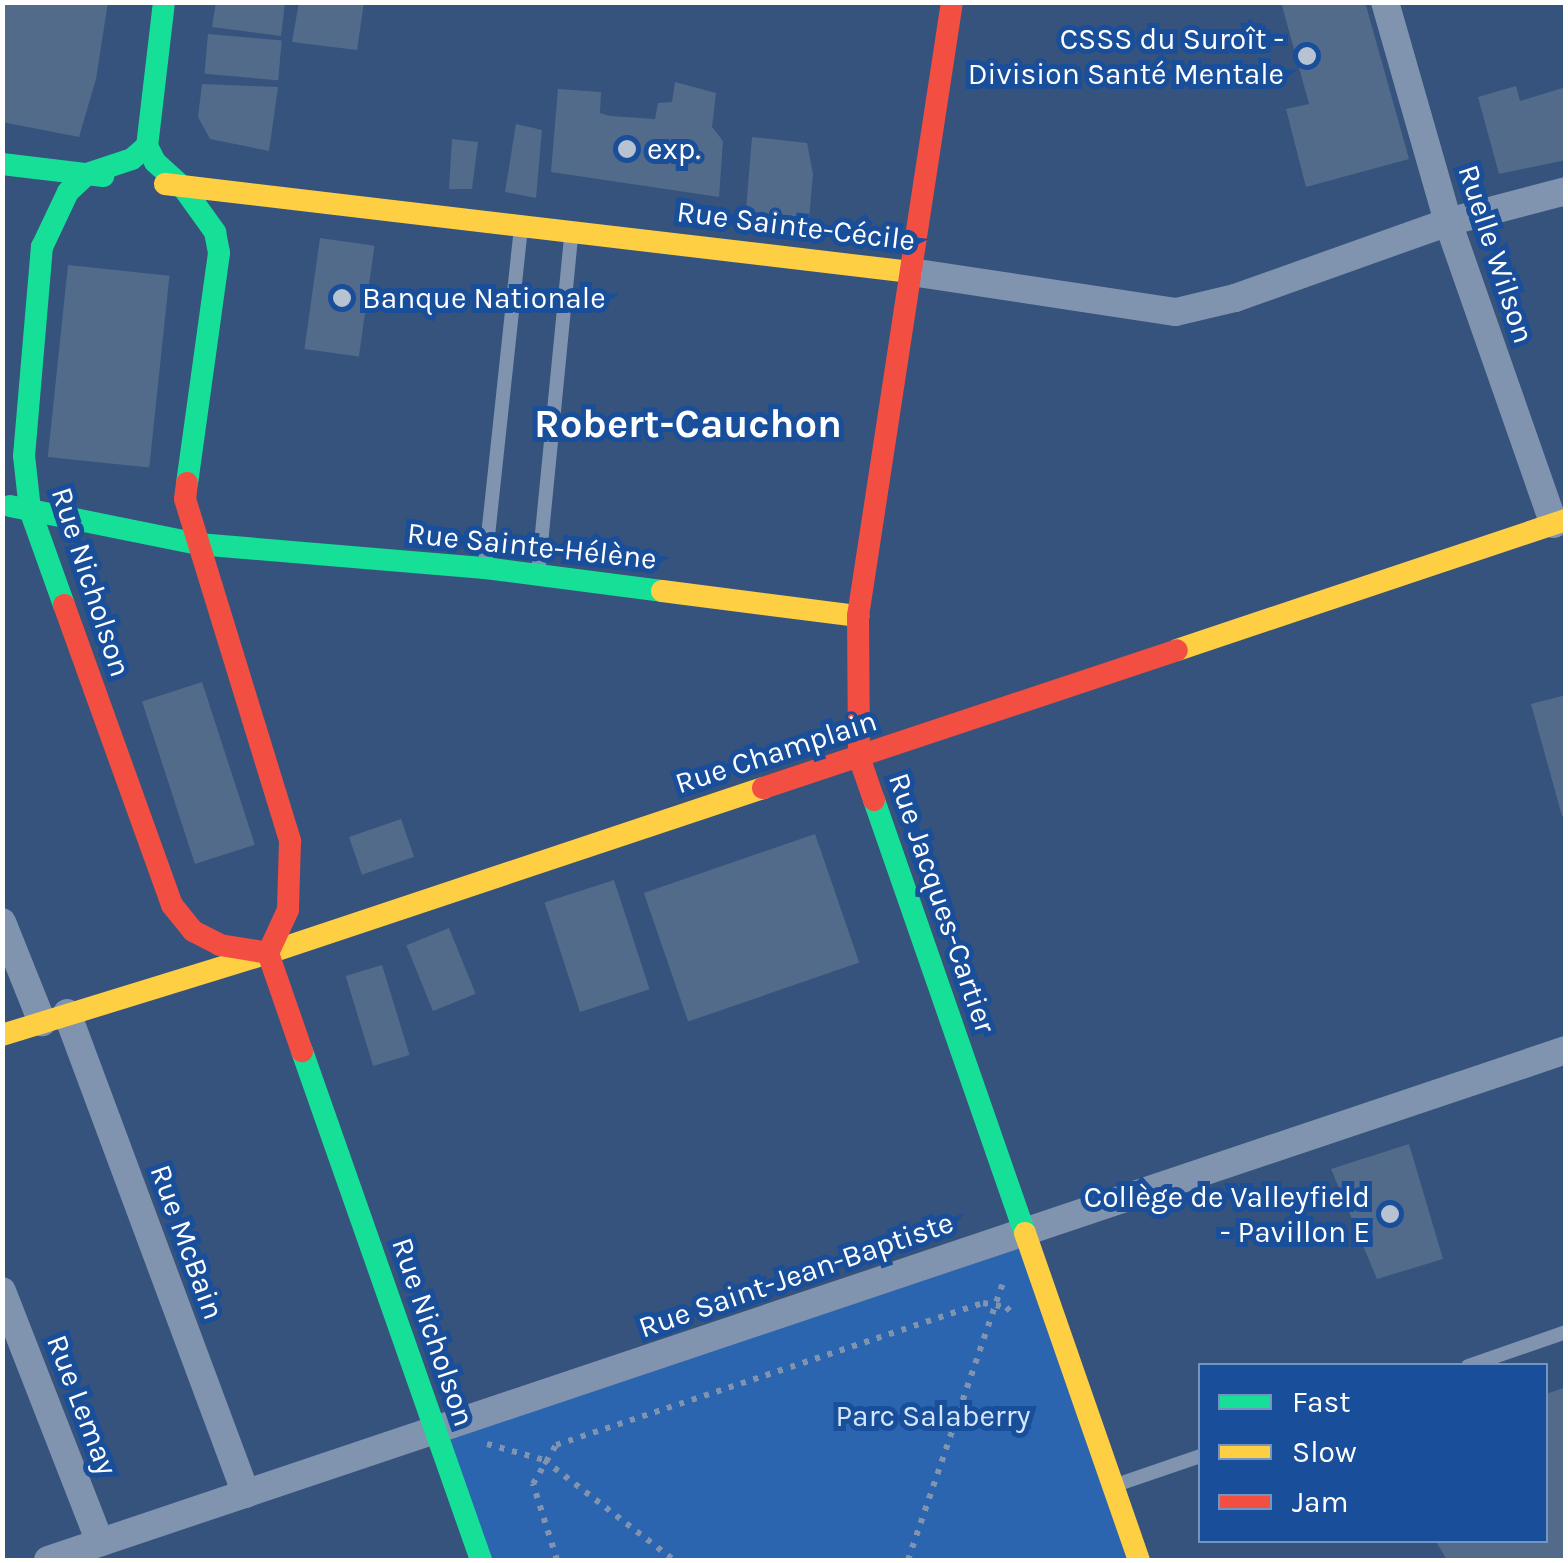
<!DOCTYPE html>
<html>
<head>
<meta charset="utf-8">
<style>
	body { margin:0 }
	#map { position:relative; width:1568px; height:1563px; overflow:hidden; background:#35537d; font-family:Karla,sans-serif }
	div>[style] { position:absolute }
	.green>* { inset:0; background:#2c65af }
	.building>* { inset:0; background:#536b8b; transform-origin:0 0 }
	.path>* { height:6px; margin-top:-3px; transform-origin:0; background:repeating-linear-gradient(90deg,#8094af 0 5px,transparent 0 13px) }
	.lane>* { height:14px; margin:-7px; padding:0 7px; transform-origin:7px; border-radius:7px; background:#8094af }
	.street>* { height:28px; margin:-14px; padding:0 14px; transform-origin:14px; border-radius:14px; background:#8094af }
	.fast>* { height:22px; margin:-11px; padding:0 11px; transform-origin:11px; border-radius:11px; background:#16e098 }
	.slow>* { height:22px; margin:-11px; padding:0 11px; transform-origin:11px; border-radius:11px; background:#ffcf43 }
	.jam>* { height:22px; margin:-11px; padding:0 11px; transform-origin:11px; border-radius:11px; background:#f24e42 }
	.dots>* { width:28px; height:28px; translate:-50% -50%; box-sizing:border-box; border:5px solid #184e9a; border-radius:50% }
	span { translate:-50% -50%; white-space:nowrap; text-align:center; line-height:1.15; -webkit-text-stroke:10px #184e9a; paint-order:stroke }
	.poi-label { font-size:30px; color:#fff }
	.right { translate:-100% -50%; text-align:right }
	.left { translate:0 -50%; text-align:left }
	.street-label { font-size:30px; color:#fff }
	.park-label { font-size:30px; color:#d4e6fc }
	.district-label { font-size:40px; color:#fff; font-weight:700 }
	.frame { position:absolute; inset:0; border:5px solid #fff; pointer-events:none }
	.legend { position:absolute; left:1198px; top:1363px; width:350px; height:180px; box-sizing:border-box; background:#184e9a; border:2px solid #7495c2; margin:0; padding:12px 18px; list-style:none; font-size:30px; color:#fff }
	.legend li { display:flex; align-items:center; gap:20px; height:50px }
	.legend b { width:50px; border:2px solid #7495c2 }
</style>
</head>
<body>
<div id="map">
	<div class="green">
		<div style="clip-path:polygon(1024px 1232px,1139px 1560px,481px 1560px,435px 1430px)"></div>
	</div>
	<div class="building">
		<div style="clip-path:polygon(2px 2px,108px 2px,96px 79px,79px 137px,2px 122px)"></div>
		<div style="clip-path:polygon(216px 2px,285px 2px,281px 36px,212px 27px)"></div>
		<div style="clip-path:polygon(299px 2px,364px 2px,357px 50px,292px 42px)"></div>
		<div style="clip-path:polygon(1281px 2px,1365px 2px,1409px 159px,1306px 187px,1286px 109px,1309px 104px)"></div>
		<div style="left:208px;top:34px;width:74px;height:40px;rotate:5deg"></div>
		<div style="clip-path:polygon(675px 82px,716px 93px,712px 127px,723px 141px,719px 197px,551px 172px,558px 89px,601px 92px,600px 113px,610px 116px,655px 119px,658px 103px,672px 102px)"></div>
		<div style="clip-path:polygon(202px 84px,278px 87px,269px 151px,210px 139px,198px 117px)"></div>
		<div style="clip-path:polygon(1516px 86px,1520px 101px,1566px 87px,1566px 160px,1499px 174px,1478px 97px)"></div>
		<div style="clip-path:polygon(516px 124px,542px 130px,536px 198px,505px 192px)"></div>
		<div style="clip-path:polygon(752px 137px,807px 143px,813px 174px,808px 230px,745px 222px)"></div>
		<div style="clip-path:polygon(452px 139px,478px 142px,472px 189px,449px 189px)"></div>
		<div style="left:320px;top:238px;width:55px;height:112px;rotate:8deg"></div>
		<div style="left:68px;top:265px;width:102px;height:193px;rotate:6deg"></div>
		<div style="left:202px;top:682px;width:171px;height:63px;rotate:72deg"></div>
		<div style="clip-path:polygon(1566px 695px,1566px 815px,1562px 816px,1531px 704px)"></div>
		<div style="left:401px;top:819px;width:40px;height:55px;rotate:71deg"></div>
		<div style="left:815px;top:834px;width:136px;height:181px;rotate:71deg"></div>
		<div style="left:614px;top:880px;width:115px;height:73px;rotate:72deg"></div>
		<div style="left:449px;top:928px;width:71px;height:46px;rotate:68deg"></div>
		<div style="left:382px;top:965px;width:94px;height:38px;rotate:73deg"></div>
		<div style="clip-path:polygon(1409px 1144px,1443px 1259px,1377px 1279px,1331px 1169px)"></div>
		<div style="clip-path:polygon(1566px 1387px,1566px 1560px,1447px 1560px,1435px 1540px,1546px 1540px,1546px 1394px)"></div>
	</div>
	<div class="path">
		<div style="left:487px;top:1444px;width:59px;rotate:15.7deg"></div>
		<div style="left:544px;top:1460px;width:164px;rotate:37.6deg"></div>
		<div style="left:557px;top:1560px;width:80px;rotate:-107.5deg"></div>
		<div style="left:533px;top:1484px;width:45px;rotate:-59.5deg"></div>
		<div style="left:556px;top:1445px;width:450px;rotate:-18.4deg"></div>
		<div style="left:983px;top:1303px;width:23px;rotate:10deg"></div>
		<div style="left:1006px;top:1307px;width:8px;rotate:45deg"></div>
		<div style="left:908px;top:1560px;width:293px;rotate:-71.1deg"></div>
	</div>
	<div class="lane">
		<div style="left:485px;top:564px;width:339px;rotate:-83.9deg"></div>
		<div style="left:538px;top:574px;width:339px;rotate:-84.4deg"></div>
		<div style="left:1468px;top:1366px;width:104px;rotate:-19.1deg"></div>
		<div style="left:1116px;top:1485px;width:89px;rotate:-19deg"></div>
	</div>
	<div class="street">
		<div style="left:1385px;top:2px;width:229px;rotate:74deg"></div>
		<div style="left:1448px;top:222px;width:320px;rotate:70.7deg"></div>
		<div style="left:911px;top:272px;width:268px;rotate:8.6deg"></div>
		<div style="left:1176px;top:312px;width:61px;rotate:-13.3deg"></div>
		<div style="left:1235px;top:298px;width:226px;rotate:-19.6deg"></div>
		<div style="left:1448px;top:222px;width:122px;rotate:-14.7deg"></div>
		<div style="left:2px;top:922px;width:108px;rotate:68.2deg"></div>
		<div style="left:67px;top:1013px;width:513px;rotate:69.59deg"></div>
		<div style="left:2px;top:1291px;width:270px;rotate:68.7deg"></div>
		<div style="left:48px;top:1560px;width:1601px;rotate:-18.57deg"></div>
	</div>
	<div class="fast">
		<div style="left:164px;top:2px;width:145px;rotate:96.7deg"></div>
		<div style="left:147px;top:146px;width:18px;rotate:63deg"></div>
		<div style="left:155px;top:162px;width:36px;rotate:42deg"></div>
		<div style="left:182px;top:186px;width:57px;rotate:54.3deg"></div>
		<div style="left:215px;top:232px;width:21px;rotate:79deg"></div>
		<div style="left:219px;top:253px;width:232px;rotate:97.9deg"></div>
		<div style="left:2px;top:164px;width:102px;rotate:6.8deg"></div>
		<div style="left:10px;top:506px;width:192px;rotate:11.4deg"></div>
		<div style="left:198px;top:544px;width:288px;rotate:4.8deg"></div>
		<div style="left:485px;top:568px;width:178px;rotate:7.4deg"></div>
		<div style="left:64px;top:605px;width:101px;rotate:-109.7deg"></div>
		<div style="left:30px;top:510px;width:54px;rotate:-96.3deg"></div>
		<div style="left:24px;top:456px;width:210px;rotate:-85.1deg"></div>
		<div style="left:42px;top:247px;width:61px;rotate:-64.7deg"></div>
		<div style="left:68px;top:192px;width:26px;rotate:-43deg"></div>
		<div style="left:87px;top:174px;width:47px;rotate:-18.4deg"></div>
		<div style="left:132px;top:159px;width:20px;rotate:-41deg"></div>
		<div style="left:874px;top:800px;width:459px;rotate:70.8deg"></div>
		<div style="left:302px;top:1051px;width:540px;rotate:70.62deg"></div>
	</div>
	<div class="slow">
		<div style="left:165px;top:184px;width:751px;rotate:6.73deg"></div>
		<div style="left:662px;top:591px;width:198px;rotate:7.3deg"></div>
		<div style="left:1177px;top:650px;width:410px;rotate:-18.5deg"></div>
		<div style="left:2px;top:1035px;width:278px;rotate:-17.1deg"></div>
		<div style="left:268px;top:953px;width:522px;rotate:-18.43deg"></div>
		<div style="left:1025px;top:1233px;width:346px;rotate:70.8deg"></div>
	</div>
	<div class="jam">
		<div style="left:187px;top:483px;width:16px;rotate:97deg"></div>
		<div style="left:185px;top:499px;width:358px;rotate:72.9deg"></div>
		<div style="left:290px;top:841px;width:69px;rotate:91.7deg"></div>
		<div style="left:288px;top:910px;width:47px;rotate:114.9deg"></div>
		<div style="left:268px;top:953px;width:104px;rotate:70.9deg"></div>
		<div style="left:64px;top:605px;width:319px;rotate:70.2deg"></div>
		<div style="left:172px;top:905px;width:33px;rotate:51deg"></div>
		<div style="left:193px;top:931px;width:30px;rotate:27deg"></div>
		<div style="left:220px;top:945px;width:44px;rotate:9.2deg"></div>
		<div style="left:763px;top:788px;width:436px;rotate:-18.4deg"></div>
		<div style="left:874px;top:800px;width:46px;rotate:-109.2deg"></div>
		<div style="left:859px;top:757px;width:141px;rotate:-90.4deg"></div>
		<div style="left:858px;top:616px;width:621px;rotate:-81.3deg"></div>
	</div>
	<div class="dots">
		<div style="left:1307px;top:56px;background:#b8c3d2"></div>
		<div style="left:627px;top:149px;background:#b8c3d2"></div>
		<div style="left:342px;top:298px;background:#b8c3d2"></div>
		<div style="left:1390px;top:1214px;background:#b8c3d2"></div>
	</div>
	<div class="poi-label">
		<span class="right" style="left:1284px;top:56px">CSSS du Suroît -<br>Division Santé Mentale</span>
		<span class="left" style="left:647px;top:149px">exp.</span>
		<span class="left" style="left:362px;top:298px">Banque Nationale</span>
		<span class="right" style="left:1370px;top:1214px">Collège de Valleyfield<br>- Pavillon E</span>
	</div>
	<div class="street-label">
		<span style="left:796px;top:226px;rotate:7deg">Rue Sainte-Cécile</span>
		<span style="left:1496px;top:254px;rotate:72deg">Ruelle Wilson</span>
		<span style="left:532px;top:546px;rotate:6deg">Rue Sainte-Hélène</span>
		<span style="left:91px;top:582px;rotate:72deg">Rue Nicholson</span>
		<span style="left:776px;top:752px;rotate:-18deg">Rue Champlain</span>
		<span style="left:942px;top:903px;rotate:71deg">Rue Jacques-Cartier</span>
		<span style="left:187px;top:1242px;rotate:70deg">Rue McBain</span>
		<span style="left:796px;top:1275px;rotate:-19deg">Rue Saint-Jean-Baptiste</span>
		<span style="left:433px;top:1332px;rotate:71deg">Rue Nicholson</span>
		<span style="left:82px;top:1405px;rotate:69deg">Rue Lemay</span>
	</div>
	<div class="park-label">
		<span style="left:933px;top:1416px">Parc Salaberry</span>
	</div>
	<div class="district-label">
		<span style="left:688px;top:424px">Robert-Cauchon</span>
	</div>
	<div class="frame"></div>
	<ul class="legend">
	<li><b style="height:12px;background:#16e098"></b>Fast</li>
	<li><b style="height:12px;background:#ffcf43"></b>Slow</li>
	<li><b style="height:12px;background:#f24e42"></b>Jam</li>
	</ul>
</div>
</body>
</html>
